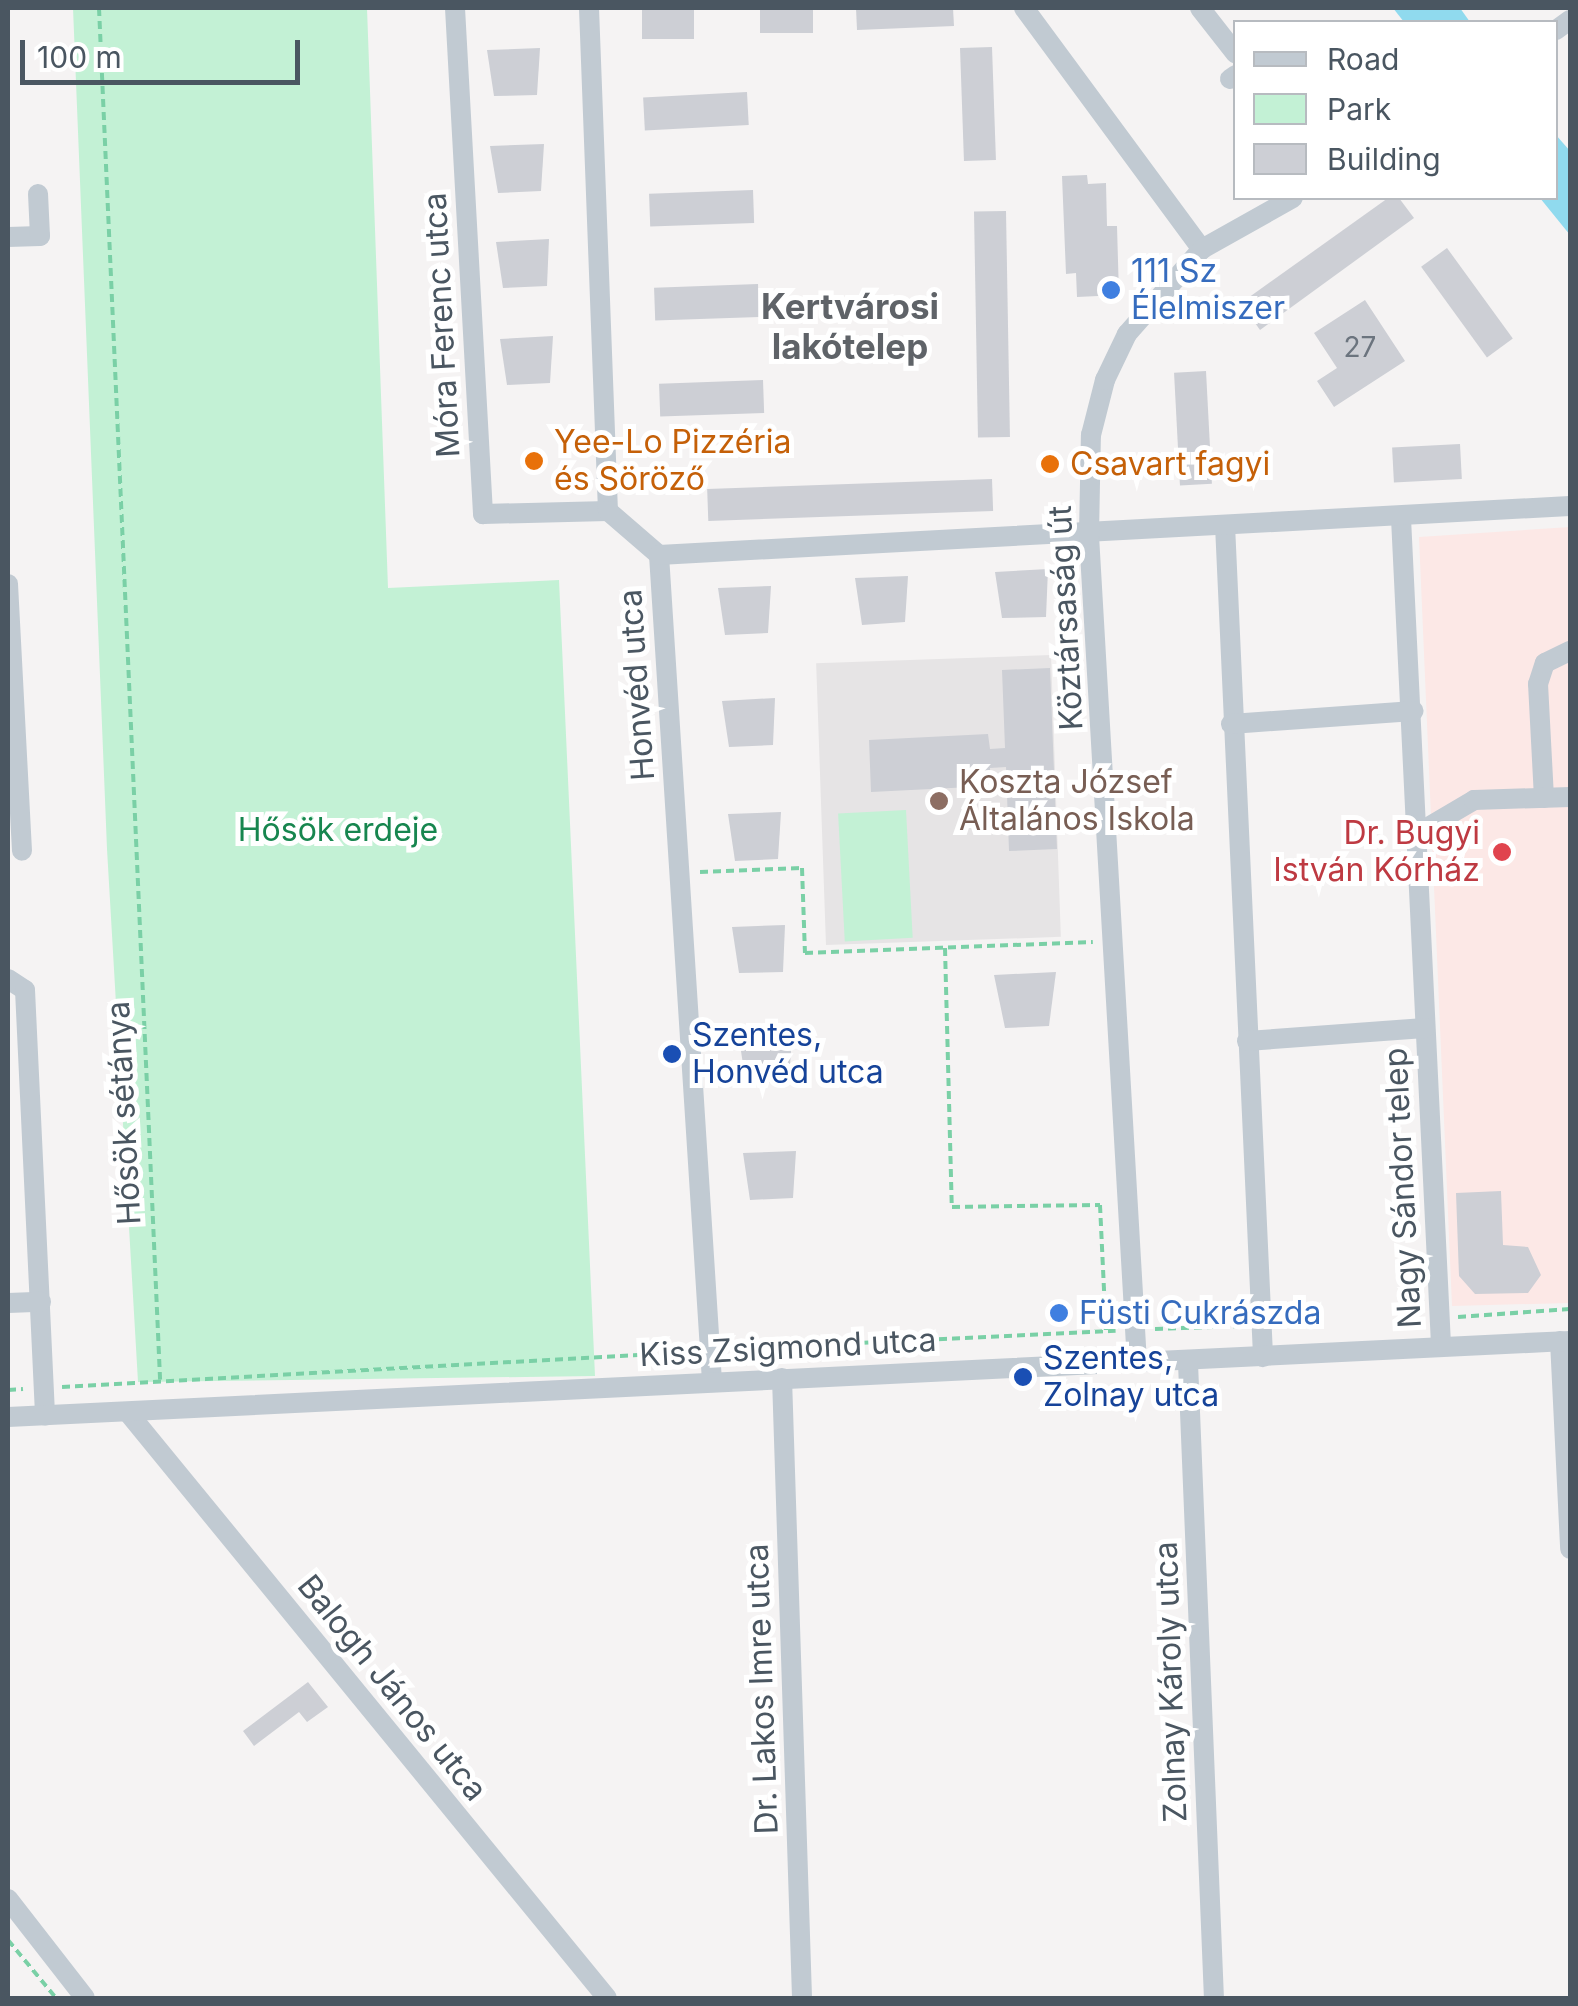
<!DOCTYPE html>
<html>
<head>
<meta charset="utf-8">
<style>
	body { margin:0 }
	#map { position:relative; width:1578px; height:2006px; overflow:hidden; background:#f5f3f3; font-family:Inter,sans-serif }
	div>[style] { position:absolute }
	.education>* { inset:0; background:#e6e4e5; transform-origin:0 0 }
	.medical>* { inset:0; background:#fce8e6 }
	.green>* { inset:0; background:#c3f1d5; transform-origin:0 0 }
	.water>* { inset:0; background:#90daee }
	.building>* { inset:0; background:#cdcfd5; transform-origin:0 0 }
	.path>* { height:4px; margin-top:-2px; transform-origin:0; background:repeating-linear-gradient(90deg,#7ad0a6 0 8px,transparent 0 13px) }
	.minor>* { height:20px; margin:-10px; padding:0 10px; transform-origin:10px; border-radius:10px; background:#c1cad2 }
	.dots>* { width:28px; height:28px; translate:-50% -50%; box-sizing:border-box; border:5px solid #fff; border-radius:50% }
	span { translate:-50% -50%; white-space:nowrap; text-align:center; line-height:1.15; -webkit-text-stroke:10px #fff; paint-order:stroke }
	.number-label { font-size:28px; color:#6b747e }
	.number-label span { -webkit-text-stroke-width:0 }
	.shop-label { font-size:32px; color:#366cbe }
	.left { translate:0 -50%; text-align:left }
	.street-label { font-size:32px; color:#4a5661 }
	.food-label { font-size:32px; color:#c56008 }
	.education-label { font-size:32px; color:#785e54 }
	.park-label { font-size:32px; color:#17864f }
	.health-label { font-size:32px; color:#be3a42 }
	.right { translate:-100% -50%; text-align:right }
	.transit-label { font-size:32px; color:#164399 }
	.neighbourhood-label { font-size:35px; color:#5f6368; font-weight:700 }
	.frame { position:absolute; inset:0; border:10px solid #4a5661; pointer-events:none }
	.legend { position:absolute; left:1233px; top:20px; width:325px; height:180px; box-sizing:border-box; background:#fff; border:2px solid #b7bbc0; margin:0; padding:12px 18px; list-style:none; font-size:30px; color:#4a5661 }
	.legend li { display:flex; align-items:center; gap:20px; height:50px }
	.legend b { width:50px; border:2px solid #b7bbc0 }
	.scale { position:absolute; left:20px; top:40px; width:280px; height:45px; box-sizing:border-box; border:5px solid #4a5661; border-top:0; padding-left:12px; font-size:30px; line-height:35px; white-space:nowrap; color:#4a5661; -webkit-text-stroke:8px #fff; paint-order:stroke }
</style>
</head>
<body>
<div id="map">
	<div class="education">
		<div style="left:1051px;top:655px;width:282px;height:235px;rotate:88deg"></div>
	</div>
	<div class="medical">
		<div style="clip-path:polygon(1570px 527px,1570px 1303px,1452px 1306px,1419px 537px)"></div>
	</div>
	<div class="green">
		<div style="clip-path:polygon(73px 8px,367px 8px,388px 588px,559px 580px,595px 1376px,138px 1382px,107px 849px)"></div>
		<div style="left:906px;top:810px;width:128px;height:68px;rotate:87deg"></div>
	</div>
	<div class="water">
		<div style="clip-path:polygon(1393px 8px,1460px 8px,1470px 22px,1404px 22px)"></div>
		<div style="clip-path:polygon(1556px 135px,1570px 151px,1570px 235px,1540px 198px,1556px 198px)"></div>
	</div>
	<div class="building">
		<div style="left:642px;top:8px;width:52px;height:31px"></div>
		<div style="left:760px;top:8px;width:53px;height:25px"></div>
		<div style="clip-path:polygon(856px 8px,953px 8px,954px 26px,857px 30px)"></div>
		<div style="left:992px;top:47px;width:113px;height:32px;rotate:88deg"></div>
		<div style="clip-path:polygon(540px 48px,537px 95px,494px 96px,487px 50px)"></div>
		<div style="left:747px;top:92px;width:33px;height:104px;rotate:87deg"></div>
		<div style="clip-path:polygon(544px 144px,541px 191px,498px 193px,490px 146px)"></div>
		<div style="clip-path:polygon(1087px 175px,1088px 184px,1106px 183px,1107px 226px,1117px 226px,1119px 295px,1077px 297px,1076px 273px,1066px 274px,1062px 176px)"></div>
		<div style="left:753px;top:190px;width:33px;height:104px;rotate:88deg"></div>
		<div style="clip-path:polygon(1388px 198px,1399px 198px,1414px 218px,1260px 330px,1241px 303px)"></div>
		<div style="left:1006px;top:211px;width:226px;height:32px;rotate:89deg"></div>
		<div style="clip-path:polygon(549px 239px,547px 286px,503px 288px,496px 242px)"></div>
		<div style="left:1447px;top:248px;width:112px;height:32px;rotate:54deg"></div>
		<div style="left:758px;top:284px;width:33px;height:104px;rotate:88deg"></div>
		<div style="clip-path:polygon(1365px 300px,1405px 361px,1334px 407px,1317px 381px,1337px 368px,1314px 333px)"></div>
		<div style="clip-path:polygon(553px 336px,550px 383px,507px 385px,500px 339px)"></div>
		<div style="left:1206px;top:371px;width:113px;height:32px;rotate:87deg"></div>
		<div style="left:763px;top:380px;width:33px;height:104px;rotate:88deg"></div>
		<div style="left:1460px;top:444px;width:35px;height:68px;rotate:87deg"></div>
		<div style="left:992px;top:479px;width:32px;height:285px;rotate:88deg"></div>
		<div style="clip-path:polygon(1048px 569px,1046px 617px,1002px 618px,995px 572px)"></div>
		<div style="clip-path:polygon(908px 576px,905px 622px,862px 625px,855px 578px)"></div>
		<div style="clip-path:polygon(771px 586px,768px 633px,725px 635px,718px 588px)"></div>
		<div style="clip-path:polygon(1050px 668px,1057px 849px,1009px 851px,1006px 767px,990px 768px,991px 786px,871px 792px,869px 740px,988px 734px,990px 749px,1005px 748px,1002px 670px)"></div>
		<div style="clip-path:polygon(775px 698px,773px 745px,729px 747px,722px 701px)"></div>
		<div style="clip-path:polygon(781px 812px,778px 859px,735px 861px,728px 814px)"></div>
		<div style="clip-path:polygon(785px 925px,783px 972px,739px 973px,732px 927px)"></div>
		<div style="clip-path:polygon(1056px 972px,1049px 1026px,1005px 1028px,994px 975px)"></div>
		<div style="clip-path:polygon(792px 1035px,789px 1082px,746px 1084px,739px 1038px)"></div>
		<div style="clip-path:polygon(796px 1151px,793px 1198px,750px 1200px,743px 1153px)"></div>
		<div style="clip-path:polygon(1501px 1191px,1503px 1245px,1528px 1247px,1541px 1275px,1528px 1293px,1475px 1294px,1459px 1276px,1456px 1193px)"></div>
		<div style="clip-path:polygon(308px 1682px,328px 1707px,307px 1722px,299px 1712px,254px 1746px,243px 1731px)"></div>
	</div>
	<div class="path">
		<div style="left:99px;top:8px;width:1373px;rotate:87.45deg"></div>
		<div style="left:700px;top:872px;width:102px;rotate:-2.2deg"></div>
		<div style="left:802px;top:868px;width:85px;rotate:88deg"></div>
		<div style="left:805px;top:953px;width:288px;rotate:-2.2deg"></div>
		<div style="left:945px;top:948px;width:259px;rotate:88.5deg"></div>
		<div style="left:952px;top:1207px;width:148px;rotate:-0.8deg"></div>
		<div style="left:1100px;top:1205px;width:126px;rotate:87.3deg"></div>
		<div style="left:1458px;top:1317px;width:112px;rotate:-4.1deg"></div>
		<div style="left:1155px;top:1329px;width:86px;rotate:-2deg"></div>
		<div style="left:731px;top:1349px;width:385px;rotate:-2.7deg"></div>
		<div style="left:62px;top:1387px;width:631px;rotate:-3.18deg"></div>
		<div style="left:8px;top:1390px;width:15px;rotate:-4deg"></div>
		<div style="left:8px;top:1940px;width:75px;rotate:50.4deg"></div>
	</div>
	<div class="minor">
		<div style="left:455px;top:8px;width:507px;rotate:86.83deg"></div>
		<div style="left:483px;top:514px;width:125px;rotate:-1.4deg"></div>
		<div style="left:589px;top:8px;width:503px;rotate:87.84deg"></div>
		<div style="left:608px;top:511px;width:67px;rotate:40.8deg"></div>
		<div style="left:659px;top:555px;width:828px;rotate:86.33deg"></div>
		<div style="left:1024px;top:8px;width:300px;rotate:53.6deg"></div>
		<div style="left:1200px;top:8px;width:58px;rotate:52deg"></div>
		<div style="left:1556px;top:30px;width:17px;rotate:-36deg"></div>
		<div style="left:1230px;top:79px;width:7px;rotate:-34deg"></div>
		<div style="left:8px;top:237px;width:32px;rotate:-2deg"></div>
		<div style="left:40px;top:236px;width:42px;rotate:-92.7deg"></div>
		<div style="left:1401px;top:518px;width:827px;rotate:87.23deg"></div>
		<div style="left:1225px;top:525px;width:833px;rotate:87.38deg"></div>
		<div style="left:659px;top:555px;width:912px;rotate:-3.08deg"></div>
		<div style="left:8px;top:584px;width:267px;rotate:87deg"></div>
		<div style="left:1231px;top:724px;width:183px;rotate:-4.1deg"></div>
		<div style="left:1544px;top:798px;width:114px;rotate:-93deg"></div>
		<div style="left:1538px;top:684px;width:22px;rotate:-72deg"></div>
		<div style="left:1545px;top:663px;width:28px;rotate:-26deg"></div>
		<div style="left:1418px;top:833px;width:65px;rotate:-30.5deg"></div>
		<div style="left:1474px;top:800px;width:96px;rotate:-1.8deg"></div>
		<div style="left:8px;top:979px;width:20px;rotate:33deg"></div>
		<div style="left:25px;top:990px;width:426px;rotate:87.3deg"></div>
		<div style="left:1247px;top:1041px;width:178px;rotate:-4.2deg"></div>
		<div style="left:8px;top:1303px;width:33px;rotate:-2deg"></div>
		<div style="left:1560px;top:1341px;width:208px;rotate:87.2deg"></div>
		<div style="left:1137px;top:1363px;width:829px;rotate:-93.32deg"></div>
		<div style="left:1089px;top:535px;width:100px;rotate:-88.9deg"></div>
		<div style="left:1091px;top:435px;width:57px;rotate:-75.7deg"></div>
		<div style="left:1105px;top:380px;width:51px;rotate:-64.4deg"></div>
		<div style="left:1127px;top:334px;width:113px;rotate:-48.6deg"></div>
		<div style="left:1202px;top:249px;width:104px;rotate:-29.3deg"></div>
		<div style="left:1188px;top:1363px;width:636px;rotate:87.66deg"></div>
		<div style="left:782px;top:1378px;width:620px;rotate:88.15deg"></div>
		<div style="left:130px;top:1415px;width:753px;rotate:50.71deg"></div>
		<div style="left:8px;top:1417px;width:1564px;rotate:-2.79deg"></div>
		<div style="left:8px;top:1899px;width:125px;rotate:52.1deg"></div>
	</div>
	<div class="dots">
		<div style="left:1111px;top:290px;background:#3f7fe0"></div>
		<div style="left:534px;top:461px;background:#e8710a"></div>
		<div style="left:1050px;top:464px;background:#e8710a"></div>
		<div style="left:939px;top:801px;background:#8d6e63"></div>
		<div style="left:1502px;top:852px;background:#e0444e"></div>
		<div style="left:672px;top:1054px;background:#1a4fb4"></div>
		<div style="left:1059px;top:1313px;background:#3f7fe0"></div>
		<div style="left:1023px;top:1377px;background:#1a4fb4"></div>
	</div>
	<div class="number-label">
		<span style="left:1360px;top:347px">27</span>
	</div>
	<div class="shop-label">
		<span class="left" style="left:1131px;top:290px">111 Sz<br>Élelmiszer</span>
		<span class="left" style="left:1079px;top:1313px">Füsti Cukrászda</span>
	</div>
	<div class="street-label">
		<span style="left:442px;top:325px;rotate:-93deg">Móra Ferenc utca</span>
		<span style="left:1066px;top:618px;rotate:-93deg">Köztársaság út</span>
		<span style="left:637px;top:685px;rotate:-94deg">Honvéd utca</span>
		<span style="left:124px;top:1113px;rotate:-93deg">Hősök sétánya</span>
		<span style="left:1403px;top:1188px;rotate:-93deg">Nagy Sándor telep</span>
		<span style="left:788px;top:1348px;rotate:-3deg">Kiss Zsigmond utca</span>
		<span style="left:1171px;top:1682px;rotate:-92deg">Zolnay Károly utca</span>
		<span style="left:392px;top:1688px;rotate:51deg">Balogh János utca</span>
		<span style="left:762px;top:1689px;rotate:-92deg">Dr. Lakos Imre utca</span>
	</div>
	<div class="food-label">
		<span class="left" style="left:554px;top:461px">Yee-Lo Pizzéria<br>és Söröző</span>
		<span class="left" style="left:1070px;top:464px">Csavart fagyi</span>
	</div>
	<div class="education-label">
		<span class="left" style="left:959px;top:801px">Koszta József<br>Általános Iskola</span>
	</div>
	<div class="park-label">
		<span style="left:338px;top:830px">Hősök erdeje</span>
	</div>
	<div class="health-label">
		<span class="right" style="left:1480px;top:852px">Dr. Bugyi<br>István Kórház</span>
	</div>
	<div class="transit-label">
		<span class="left" style="left:692px;top:1054px">Szentes,<br>Honvéd utca</span>
		<span class="left" style="left:1043px;top:1377px">Szentes,<br>Zolnay utca</span>
	</div>
	<div class="neighbourhood-label">
		<span style="left:850px;top:326px">Kertvárosi<br>lakótelep</span>
	</div>
	<div class="frame"></div>
	<ul class="legend">
	<li><b style="height:12px;background:#c1cad2"></b>Road</li>
	<li><b style="height:28px;background:#c3f1d5"></b>Park</li>
	<li><b style="height:28px;background:#cdcfd5"></b>Building</li>
	</ul>
	<div class="scale">100 m</div>
</div>
</body>
</html>
